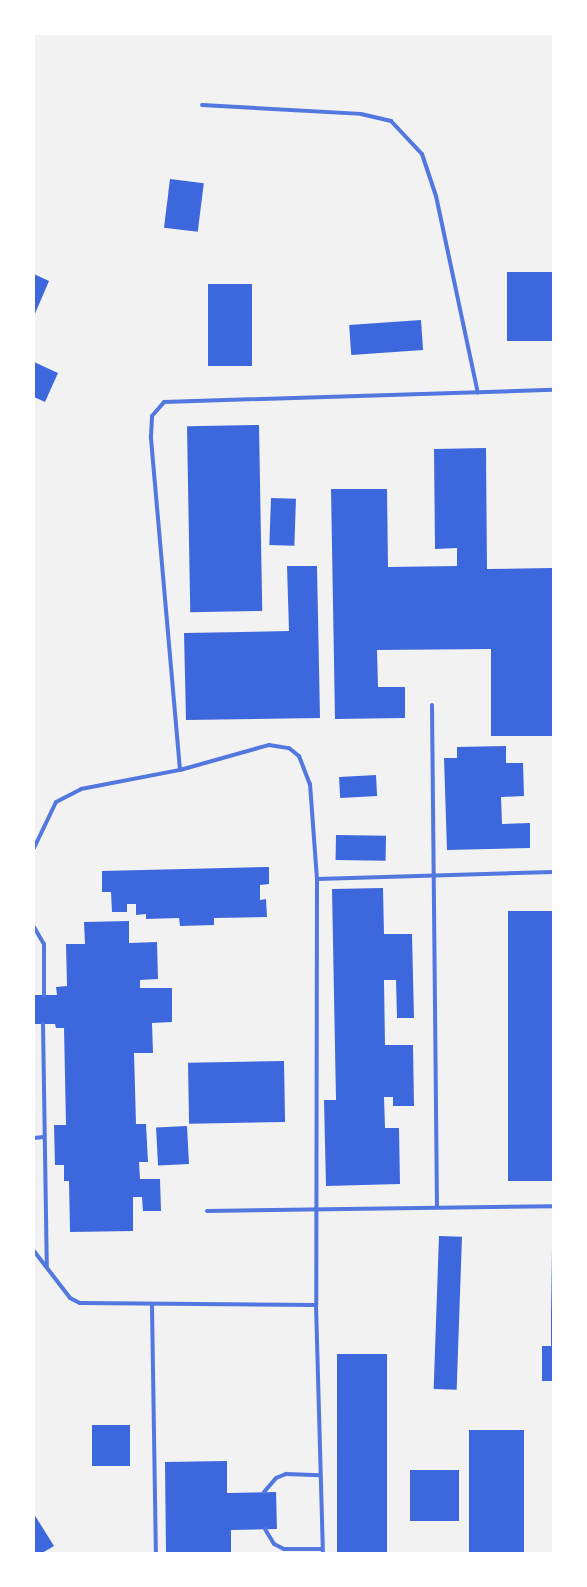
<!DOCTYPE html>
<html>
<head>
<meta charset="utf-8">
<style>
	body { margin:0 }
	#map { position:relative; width:587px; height:1587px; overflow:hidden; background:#f2f2f2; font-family:"PT Sans Narrow",sans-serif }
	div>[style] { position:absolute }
	.building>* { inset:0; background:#3d67dc; transform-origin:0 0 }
	.service>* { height:4px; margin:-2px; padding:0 2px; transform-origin:2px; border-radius:2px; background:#5277de }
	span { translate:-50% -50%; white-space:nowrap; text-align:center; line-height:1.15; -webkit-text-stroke:4px #fff; paint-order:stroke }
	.frame { position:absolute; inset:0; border:35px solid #fff; pointer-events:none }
</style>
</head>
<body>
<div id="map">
	<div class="building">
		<div style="left:170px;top:179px;width:34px;height:49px;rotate:7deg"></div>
		<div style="left:553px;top:272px;width:69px;height:46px;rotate:90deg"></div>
		<div style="clip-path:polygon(34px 274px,49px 281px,34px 316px)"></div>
		<div style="left:208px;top:284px;width:44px;height:82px"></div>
		<div style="left:421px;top:320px;width:30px;height:72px;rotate:86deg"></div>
		<div style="clip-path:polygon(34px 362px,58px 373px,45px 402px,34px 397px)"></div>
		<div style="left:259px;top:425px;width:186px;height:72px;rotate:89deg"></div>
		<div style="clip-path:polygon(486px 448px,487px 569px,552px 568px,553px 736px,491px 736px,491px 649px,377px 650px,378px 687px,405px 687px,405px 718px,335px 719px,331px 489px,387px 489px,388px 567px,457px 566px,457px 548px,435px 549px,434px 449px)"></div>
		<div style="left:271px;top:498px;width:25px;height:47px;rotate:2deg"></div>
		<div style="clip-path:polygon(287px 566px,317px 566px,320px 718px,186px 720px,184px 633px,289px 631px)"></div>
		<div style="clip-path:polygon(506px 746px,506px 763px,523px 763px,524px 796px,501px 797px,502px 824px,530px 823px,530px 848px,447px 850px,444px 758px,457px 758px,457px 747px)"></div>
		<div style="left:376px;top:775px;width:21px;height:37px;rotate:87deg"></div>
		<div style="left:336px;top:835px;width:50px;height:25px;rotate:1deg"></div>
		<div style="clip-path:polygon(269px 867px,269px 884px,260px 885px,260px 900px,266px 899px,267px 917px,214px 918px,214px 925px,180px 926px,179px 918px,146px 919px,146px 914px,136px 915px,136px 904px,127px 904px,127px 912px,112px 912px,111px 892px,102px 892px,102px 871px)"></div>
		<div style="clip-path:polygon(383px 888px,384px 934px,412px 934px,414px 1018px,397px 1018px,396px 980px,384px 980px,385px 1045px,413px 1045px,414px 1106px,393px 1106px,393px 1097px,384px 1097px,385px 1128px,399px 1128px,400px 1184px,326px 1186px,324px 1100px,336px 1100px,332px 889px)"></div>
		<div style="left:508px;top:911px;width:45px;height:270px"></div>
		<div style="clip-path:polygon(129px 921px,129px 943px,157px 942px,158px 979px,140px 980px,140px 988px,172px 988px,172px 1022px,152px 1023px,153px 1053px,134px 1053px,136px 1124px,146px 1124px,148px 1162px,139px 1162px,140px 1179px,160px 1179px,161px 1211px,143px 1211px,142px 1197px,133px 1197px,133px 1231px,70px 1232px,69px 1181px,64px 1181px,64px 1165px,55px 1165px,54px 1125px,66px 1125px,64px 1028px,56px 1028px,55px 1024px,34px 1024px,34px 995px,57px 995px,56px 987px,67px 986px,66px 944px,85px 944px,84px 922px)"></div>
		<div style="left:284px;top:1061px;width:61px;height:96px;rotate:89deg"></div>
		<div style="left:187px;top:1126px;width:38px;height:31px;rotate:87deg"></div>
		<div style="left:439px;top:1236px;width:23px;height:153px;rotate:2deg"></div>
		<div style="clip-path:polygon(551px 1248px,553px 1381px,542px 1381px,542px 1346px,551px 1346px)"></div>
		<div style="left:337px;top:1354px;width:50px;height:199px"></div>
		<div style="left:130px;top:1425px;width:41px;height:38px;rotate:90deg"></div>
		<div style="left:469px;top:1430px;width:55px;height:123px"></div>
		<div style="clip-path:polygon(227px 1461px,227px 1493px,276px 1492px,277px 1529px,231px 1530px,231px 1553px,166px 1553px,165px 1462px)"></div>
		<div style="left:410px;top:1470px;width:49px;height:51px"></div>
		<div style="clip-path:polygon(34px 1514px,54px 1546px,42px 1553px,34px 1553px)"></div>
	</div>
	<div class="service">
		<div style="left:202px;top:105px;width:159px;rotate:3.2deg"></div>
		<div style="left:361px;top:114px;width:31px;rotate:13deg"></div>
		<div style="left:391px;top:121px;width:45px;rotate:46.8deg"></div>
		<div style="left:422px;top:154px;width:44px;rotate:71.6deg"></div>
		<div style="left:436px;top:196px;width:201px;rotate:78deg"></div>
		<div style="left:432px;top:705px;width:501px;rotate:89.43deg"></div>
		<div style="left:180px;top:770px;width:335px;rotate:-95deg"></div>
		<div style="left:151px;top:436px;width:20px;rotate:-87deg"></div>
		<div style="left:152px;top:416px;width:18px;rotate:-49deg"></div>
		<div style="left:164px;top:402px;width:389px;rotate:-1.8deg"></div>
		<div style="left:34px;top:848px;width:51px;rotate:-64.4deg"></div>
		<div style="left:56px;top:802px;width:28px;rotate:-27deg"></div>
		<div style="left:81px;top:789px;width:101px;rotate:-10.9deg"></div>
		<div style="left:180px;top:770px;width:92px;rotate:-15.7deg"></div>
		<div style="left:269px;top:745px;width:20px;rotate:9deg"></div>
		<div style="left:289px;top:748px;width:13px;rotate:39deg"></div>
		<div style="left:299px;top:756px;width:30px;rotate:69deg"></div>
		<div style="left:310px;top:784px;width:95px;rotate:85.8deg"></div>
		<div style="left:317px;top:879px;width:426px;rotate:90.1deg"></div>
		<div style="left:316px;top:1305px;width:248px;rotate:88.4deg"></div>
		<div style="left:317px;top:879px;width:236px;rotate:-1.7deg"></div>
		<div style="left:34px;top:927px;width:20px;rotate:60deg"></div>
		<div style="left:44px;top:944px;width:52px;rotate:90deg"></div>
		<div style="left:43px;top:1024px;width:243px;rotate:89.1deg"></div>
		<div style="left:34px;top:1138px;width:10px;rotate:-6deg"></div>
		<div style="left:207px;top:1211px;width:346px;rotate:-0.8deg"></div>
		<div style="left:34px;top:1251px;width:59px;rotate:52.5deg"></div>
		<div style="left:70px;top:1298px;width:11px;rotate:27deg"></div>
		<div style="left:80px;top:1303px;width:236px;rotate:0.5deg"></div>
		<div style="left:152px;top:1306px;width:247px;rotate:89.1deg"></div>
		<div style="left:264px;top:1492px;width:18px;rotate:-49deg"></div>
		<div style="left:276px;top:1478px;width:11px;rotate:-22deg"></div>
		<div style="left:286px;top:1474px;width:34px;rotate:2deg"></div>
		<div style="left:265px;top:1529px;width:17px;rotate:59deg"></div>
		<div style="left:274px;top:1544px;width:11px;rotate:27deg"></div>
		<div style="left:284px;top:1549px;width:38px"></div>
	</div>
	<div class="frame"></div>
</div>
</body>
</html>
